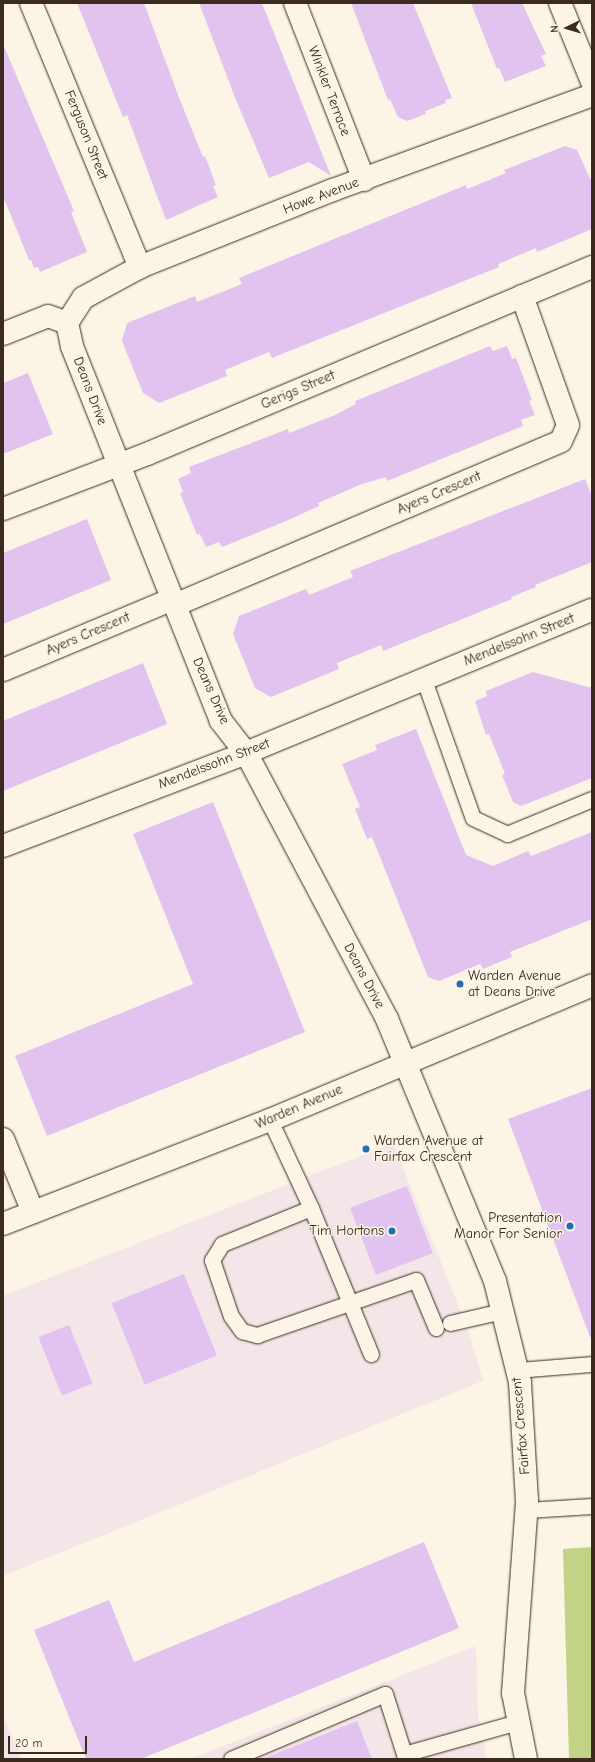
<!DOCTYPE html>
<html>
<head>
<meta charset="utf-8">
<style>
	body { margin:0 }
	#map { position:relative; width:595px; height:1762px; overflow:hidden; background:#fcf5e5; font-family:"Comic Neue",sans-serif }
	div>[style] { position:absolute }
	.built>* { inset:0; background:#f4e6e8 }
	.green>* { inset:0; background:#c2d388 }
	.building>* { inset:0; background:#e2c2ef; transform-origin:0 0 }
	.roads { filter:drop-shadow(0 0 1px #3b2a1e) drop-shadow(0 0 1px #3b2a1e) }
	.lane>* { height:15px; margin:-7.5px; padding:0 7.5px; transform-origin:7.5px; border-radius:7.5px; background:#fcf5e5 }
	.street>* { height:22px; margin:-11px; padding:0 11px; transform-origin:11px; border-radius:11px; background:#fcf5e5 }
	.secondary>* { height:22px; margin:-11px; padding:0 11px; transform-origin:11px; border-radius:11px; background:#fcf5e5 }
	.dots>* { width:11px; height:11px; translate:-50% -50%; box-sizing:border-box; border:2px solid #fcf5e5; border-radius:50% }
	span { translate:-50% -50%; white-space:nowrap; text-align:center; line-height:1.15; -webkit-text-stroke:3px #fcf5e5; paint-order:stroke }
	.street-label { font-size:14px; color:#3b2a1e }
	.poi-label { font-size:14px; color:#3b2a1e }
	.left { translate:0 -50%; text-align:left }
	.right { translate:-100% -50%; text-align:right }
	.frame { position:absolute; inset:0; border:4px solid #3b2a1e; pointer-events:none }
	.north { position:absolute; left:547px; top:8px; width:40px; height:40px; -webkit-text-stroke:3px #fcf5e5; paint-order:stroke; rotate:265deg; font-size:11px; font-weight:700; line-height:16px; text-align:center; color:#3b2a1e }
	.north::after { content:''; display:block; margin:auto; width:14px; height:18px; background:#3b2a1e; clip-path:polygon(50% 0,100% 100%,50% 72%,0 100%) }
	.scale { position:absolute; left:8px; top:1736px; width:79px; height:18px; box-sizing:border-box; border:2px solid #3b2a1e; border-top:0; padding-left:5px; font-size:12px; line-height:14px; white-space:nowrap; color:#3b2a1e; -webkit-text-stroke:3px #fcf5e5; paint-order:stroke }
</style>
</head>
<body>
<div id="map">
	<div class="built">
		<div style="clip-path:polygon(393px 1143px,467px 1327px,483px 1381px,3px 1576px,3px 1296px)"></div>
		<div style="clip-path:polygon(476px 1646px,478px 1714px,487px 1759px,190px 1759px)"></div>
		<div style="clip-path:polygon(3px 1715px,22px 1759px,3px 1759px)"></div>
	</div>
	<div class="green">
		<div style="clip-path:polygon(592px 1547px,592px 1759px,569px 1759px,563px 1549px)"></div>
	</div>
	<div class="building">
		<div style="clip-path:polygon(77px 3px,144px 3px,178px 95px,203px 157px,205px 156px,216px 185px,213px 186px,218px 197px,166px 220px,127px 115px,123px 117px)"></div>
		<div style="clip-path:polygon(199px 3px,262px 3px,331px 176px,309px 162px,269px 178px,236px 100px)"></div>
		<div style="clip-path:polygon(351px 3px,413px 3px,452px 98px,445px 100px,446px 103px,425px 111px,426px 114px,407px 121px,398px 117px,390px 99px,388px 100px)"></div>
		<div style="clip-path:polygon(471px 3px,522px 3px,546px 54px,541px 56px,546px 66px,505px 82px,499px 68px,497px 69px)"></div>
		<div style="clip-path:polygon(3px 44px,74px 211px,71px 212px,87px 252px,40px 272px,38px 267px,34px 268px,31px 260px,29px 260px,3px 196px)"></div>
		<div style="clip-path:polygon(565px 146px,577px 150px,592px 183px,592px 229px,537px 252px,536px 248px,498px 264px,499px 267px,272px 358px,269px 352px,225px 370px,227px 376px,159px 403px,143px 393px,122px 341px,127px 323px,195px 296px,197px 302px,242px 284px,239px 278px,466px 185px,467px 189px,506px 173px,504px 170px)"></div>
		<div style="clip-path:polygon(490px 346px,493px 351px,507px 346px,512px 359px,516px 358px,532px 400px,529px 401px,535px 415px,521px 420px,523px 426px,387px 481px,386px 477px,362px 484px,318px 503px,319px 506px,284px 522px,222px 547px,219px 542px,206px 547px,200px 534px,197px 535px,180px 493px,183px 492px,178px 479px,191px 473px,189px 467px,288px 429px,289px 433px,335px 415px,356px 404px,355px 401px)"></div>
		<div style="clip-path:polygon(28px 373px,53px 434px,3px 454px,3px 383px)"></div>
		<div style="clip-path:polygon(585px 479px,592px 496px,592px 562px,535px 585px,536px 587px,511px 597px,512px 599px,383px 651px,381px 645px,337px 663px,339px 669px,271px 697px,255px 688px,233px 634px,239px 616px,306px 589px,309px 595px,353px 577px,350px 571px)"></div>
		<div style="clip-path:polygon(87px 519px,111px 580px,3px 624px,3px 553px)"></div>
		<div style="clip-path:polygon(143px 663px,167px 724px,3px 791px,3px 721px)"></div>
		<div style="clip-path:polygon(533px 672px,592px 688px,592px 778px,521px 806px,513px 802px,502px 775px,505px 774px,489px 734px,486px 735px,475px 701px,487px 696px,486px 691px)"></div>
		<div style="clip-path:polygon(416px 729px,466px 855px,493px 866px,528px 851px,531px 856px,592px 832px,592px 919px,510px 952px,512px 957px,483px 969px,480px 964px,439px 981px,428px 977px,372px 837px,367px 839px,355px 809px,360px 807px,342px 764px,377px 750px,375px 745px)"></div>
		<div style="clip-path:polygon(213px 802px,305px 1032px,47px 1136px,15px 1056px,193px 984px,133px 834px)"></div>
		<div style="clip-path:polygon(592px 1088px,592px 1337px,590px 1337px,508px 1119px)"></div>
		<div style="left:407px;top:1186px;width:72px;height:61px;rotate:69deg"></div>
		<div style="left:184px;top:1274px;width:88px;height:78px;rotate:68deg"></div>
		<div style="left:69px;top:1325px;width:63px;height:33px;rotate:68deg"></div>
		<div style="clip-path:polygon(424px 1542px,459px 1628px,141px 1759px,86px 1759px,34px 1630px,109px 1600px,134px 1662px)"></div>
		<div style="clip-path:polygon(357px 1721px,372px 1759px,265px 1759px,265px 1758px)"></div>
	</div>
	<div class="roads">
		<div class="lane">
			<div style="left:424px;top:680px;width:146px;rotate:70.5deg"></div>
			<div style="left:473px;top:818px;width:38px;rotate:25deg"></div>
			<div style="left:507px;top:834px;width:92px;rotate:-22.4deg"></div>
			<div style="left:270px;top:1120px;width:97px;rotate:65deg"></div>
			<div style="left:311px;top:1208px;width:158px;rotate:67.7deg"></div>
			<div style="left:311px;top:1208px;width:96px;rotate:158deg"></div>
			<div style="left:222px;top:1244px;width:19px;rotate:122deg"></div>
			<div style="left:212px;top:1260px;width:59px;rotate:71.3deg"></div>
			<div style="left:231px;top:1316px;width:19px;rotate:54deg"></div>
			<div style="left:242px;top:1331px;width:16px;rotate:15deg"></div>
			<div style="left:257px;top:1335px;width:168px;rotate:-19.1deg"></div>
			<div style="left:416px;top:1280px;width:52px;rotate:67.4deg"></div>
			<div style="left:450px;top:1323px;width:53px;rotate:-13deg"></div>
			<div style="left:517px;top:1370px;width:75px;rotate:-4.6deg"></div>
			<div style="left:526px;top:1510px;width:66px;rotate:-3.5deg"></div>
			<div style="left:231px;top:1759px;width:167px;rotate:-22.9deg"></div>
			<div style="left:385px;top:1694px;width:63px;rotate:72.4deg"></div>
			<div style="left:404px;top:1754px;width:118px;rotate:-15.7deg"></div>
		</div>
		<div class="street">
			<div style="left:31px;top:3px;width:286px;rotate:67.6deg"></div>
			<div style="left:295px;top:3px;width:190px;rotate:68.7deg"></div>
			<div style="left:560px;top:3px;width:85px;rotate:67.9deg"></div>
			<div style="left:3px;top:334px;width:48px;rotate:-21.8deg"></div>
			<div style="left:48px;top:316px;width:20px;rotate:20deg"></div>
			<div style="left:3px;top:509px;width:154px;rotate:-20.9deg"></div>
			<div style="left:147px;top:454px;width:483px;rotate:-22.8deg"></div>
			<div style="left:175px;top:605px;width:419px;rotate:-23deg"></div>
			<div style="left:561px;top:441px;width:17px;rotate:-66deg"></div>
			<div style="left:568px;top:425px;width:137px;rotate:-109.6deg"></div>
			<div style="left:3px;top:670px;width:184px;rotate:-22.7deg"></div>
			<div style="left:3px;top:846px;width:260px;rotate:-20.9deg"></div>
			<div style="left:246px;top:753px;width:374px;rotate:-22.5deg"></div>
			<div style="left:3px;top:1139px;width:79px;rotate:67.7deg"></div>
			<div style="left:526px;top:1759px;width:67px;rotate:-101.1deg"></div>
			<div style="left:513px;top:1693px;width:193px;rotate:-85.8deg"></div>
			<div style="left:527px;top:1501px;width:119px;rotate:-93.4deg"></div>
			<div style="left:520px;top:1382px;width:104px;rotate:-103.9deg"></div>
			<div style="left:495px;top:1281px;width:283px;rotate:-112.4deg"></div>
			<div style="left:387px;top:1019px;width:301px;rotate:-117.9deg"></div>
			<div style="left:246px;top:753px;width:41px;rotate:-128deg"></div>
			<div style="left:221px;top:721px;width:404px;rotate:-111.7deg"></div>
			<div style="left:72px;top:346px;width:24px;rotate:-102deg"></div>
			<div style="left:67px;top:323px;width:30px;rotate:-57deg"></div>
			<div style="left:83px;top:298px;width:65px;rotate:-28.5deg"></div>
			<div style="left:140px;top:267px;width:208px;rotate:-21.8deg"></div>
			<div style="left:333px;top:190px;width:276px;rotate:-20.1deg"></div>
		</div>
		<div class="secondary">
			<div style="left:3px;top:1224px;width:287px;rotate:-21.3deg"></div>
			<div style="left:270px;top:1120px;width:349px;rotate:-22.7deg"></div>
		</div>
	</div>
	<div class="dots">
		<div style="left:460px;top:984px;background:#1f6fb2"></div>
		<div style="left:366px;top:1149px;background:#1f6fb2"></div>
		<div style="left:570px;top:1226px;background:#1f6fb2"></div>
		<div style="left:392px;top:1231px;background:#1f6fb2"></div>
	</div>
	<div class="street-label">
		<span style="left:329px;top:91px;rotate:69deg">Winkler Terrace</span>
		<span style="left:86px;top:135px;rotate:68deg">Ferguson Street</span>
		<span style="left:321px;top:196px;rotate:-21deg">Howe Avenue</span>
		<span style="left:298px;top:390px;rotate:-23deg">Gerigs Street</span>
		<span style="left:90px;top:391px;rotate:69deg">Deans Drive</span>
		<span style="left:439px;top:493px;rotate:-23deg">Ayers Crescent</span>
		<span style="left:88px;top:634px;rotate:-23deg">Ayers Crescent</span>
		<span style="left:519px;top:640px;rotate:-22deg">Mendelssohn Street</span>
		<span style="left:211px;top:691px;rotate:66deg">Deans Drive</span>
		<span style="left:214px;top:764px;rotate:-21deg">Mendelssohn Street</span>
		<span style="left:364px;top:976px;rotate:62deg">Deans Drive</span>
		<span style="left:299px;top:1107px;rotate:-23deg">Warden Avenue</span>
		<span style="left:521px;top:1426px;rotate:-95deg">Fairfax Crescent</span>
	</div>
	<div class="poi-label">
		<span class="left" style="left:468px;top:984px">Warden Avenue<br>at Deans Drive</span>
		<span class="left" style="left:374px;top:1149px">Warden Avenue at<br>Fairfax Crescent</span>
		<span class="right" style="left:562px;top:1226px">Presentation<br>Manor For Senior</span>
		<span class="right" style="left:384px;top:1231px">Tim Hortons</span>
	</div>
	<div class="frame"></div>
	<div class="north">N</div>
	<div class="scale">20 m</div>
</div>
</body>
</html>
